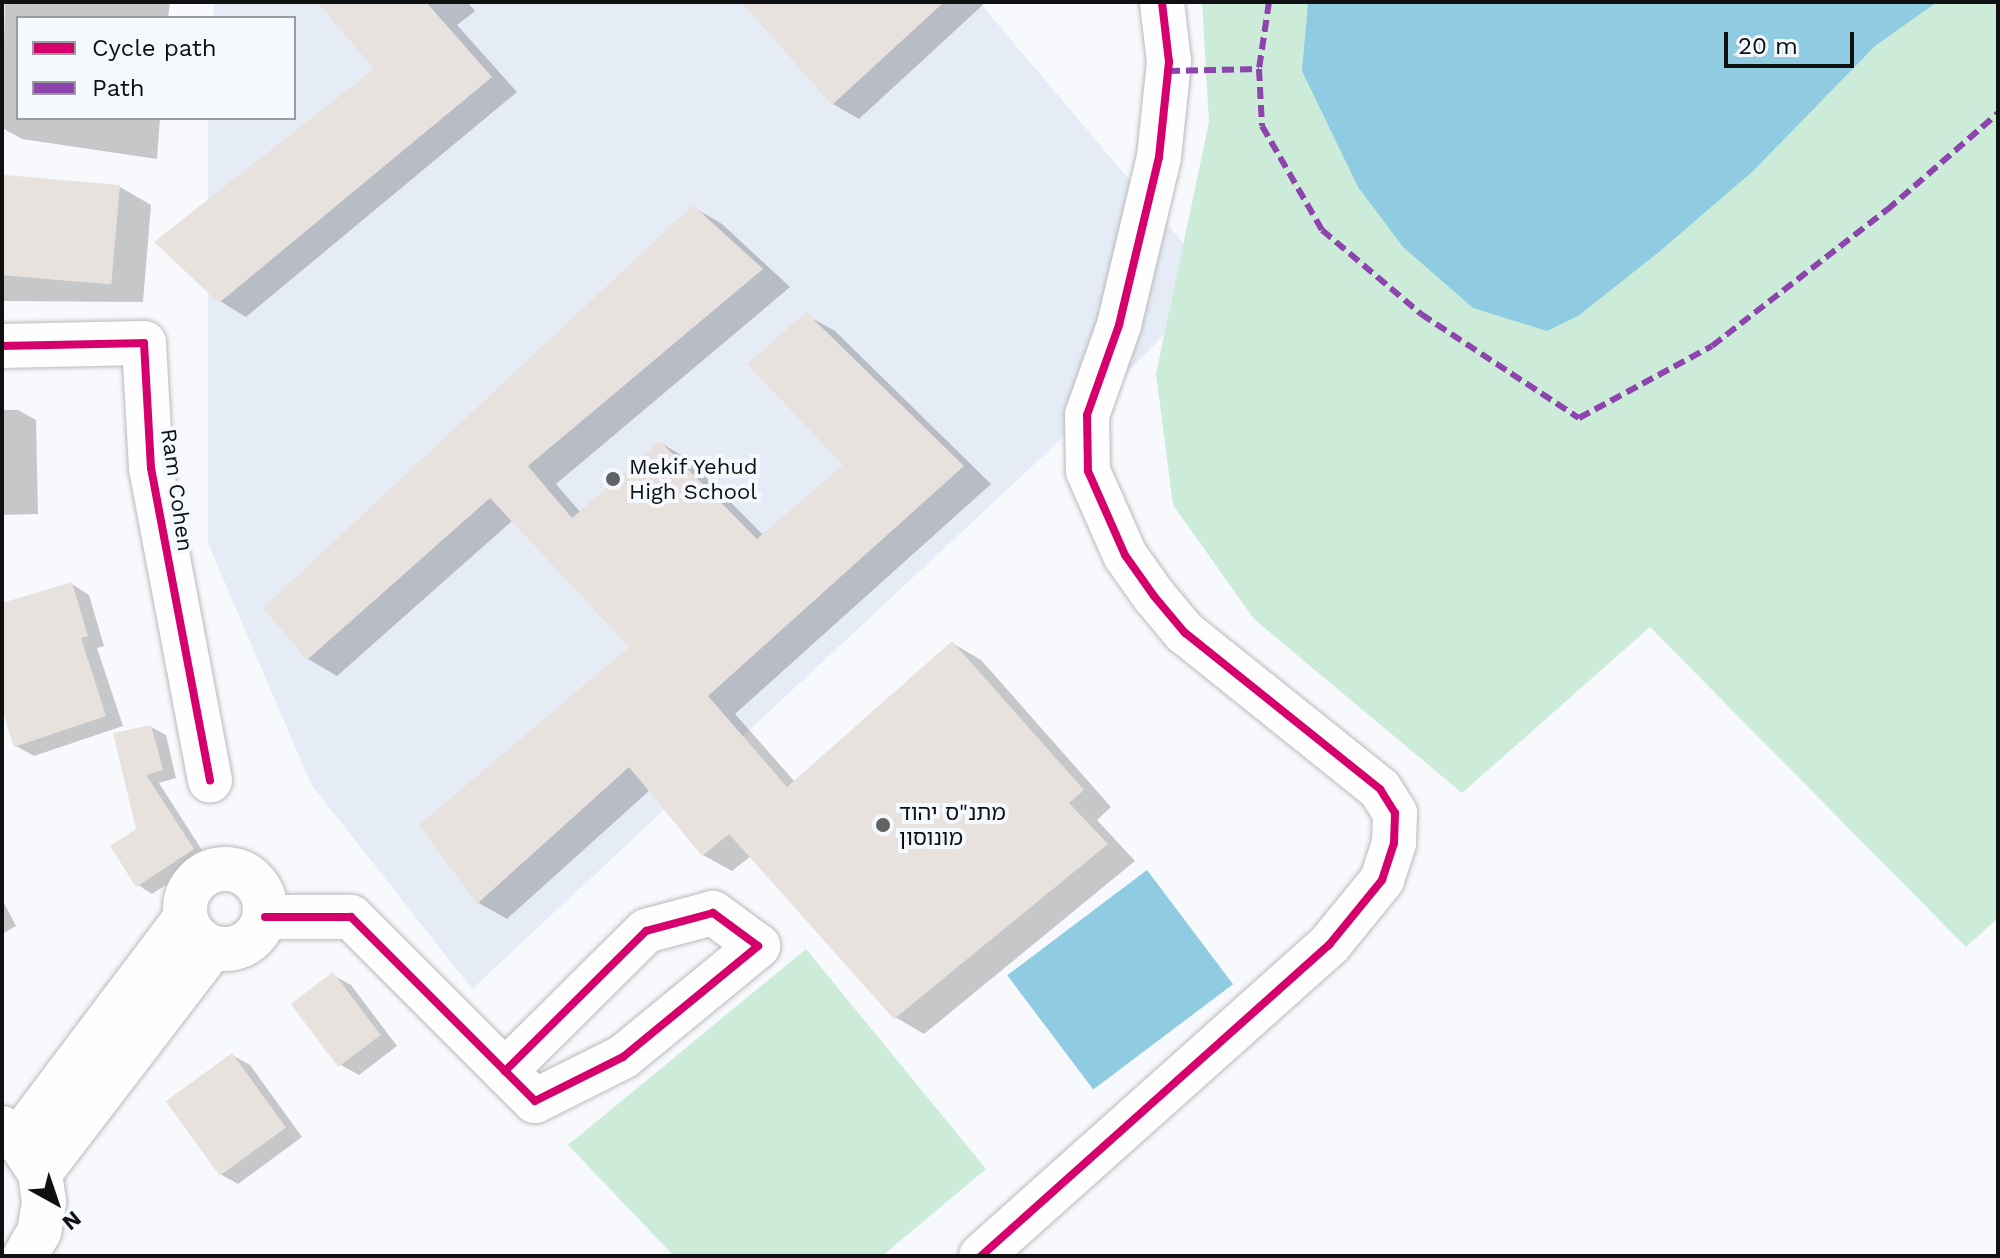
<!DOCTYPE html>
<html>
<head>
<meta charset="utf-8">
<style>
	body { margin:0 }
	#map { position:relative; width:2000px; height:1258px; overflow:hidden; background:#f7f9fc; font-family:"Work Sans","Noto Sans Hebrew",sans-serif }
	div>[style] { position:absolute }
	.built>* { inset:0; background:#e6ecf5 }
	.green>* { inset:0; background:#ccecd9 }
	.water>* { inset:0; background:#8fcce1; transform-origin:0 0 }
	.shadow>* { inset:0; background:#0003 }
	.building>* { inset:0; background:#e7e2de; transform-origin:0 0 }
	.roads { filter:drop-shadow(0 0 2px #b9babd) drop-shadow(0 0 2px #b9babd) }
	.street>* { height:44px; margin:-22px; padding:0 22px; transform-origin:22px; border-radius:22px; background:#fefeff }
	.street>.ring { margin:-22px; padding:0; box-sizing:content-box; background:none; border:44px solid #fefeff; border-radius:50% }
	.secondary>* { height:44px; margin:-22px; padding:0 22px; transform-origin:22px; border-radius:22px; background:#fefeff }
	.quiet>* { height:6px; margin-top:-3px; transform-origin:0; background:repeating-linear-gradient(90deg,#8e44ad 0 12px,transparent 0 18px) }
	.cycleway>* { height:8px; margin:-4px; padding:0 4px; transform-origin:4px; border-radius:4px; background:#d6006c }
	.dots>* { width:22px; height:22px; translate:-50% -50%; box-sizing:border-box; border:4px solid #f5f9fe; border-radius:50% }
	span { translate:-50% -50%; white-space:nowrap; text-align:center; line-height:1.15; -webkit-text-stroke:8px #f5f9fe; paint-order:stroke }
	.poi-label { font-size:22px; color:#0e1012 }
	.left { translate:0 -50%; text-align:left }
	.street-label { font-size:22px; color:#0e1012 }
	.frame { position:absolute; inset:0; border:4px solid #0e1012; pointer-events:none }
	.legend { position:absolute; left:16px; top:16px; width:280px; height:104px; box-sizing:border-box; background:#f5f9fe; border:2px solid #999ca0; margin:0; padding:10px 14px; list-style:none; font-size:24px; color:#0e1012 }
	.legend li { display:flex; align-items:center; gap:16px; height:40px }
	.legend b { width:40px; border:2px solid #999ca0 }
	.north { position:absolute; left:16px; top:1162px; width:80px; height:80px; -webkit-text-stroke:6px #f5f9fe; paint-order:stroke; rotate:140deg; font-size:22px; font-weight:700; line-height:32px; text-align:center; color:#0e1012 }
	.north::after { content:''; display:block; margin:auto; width:28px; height:36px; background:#0e1012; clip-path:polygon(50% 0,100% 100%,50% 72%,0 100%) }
	.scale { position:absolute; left:1724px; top:32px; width:130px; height:36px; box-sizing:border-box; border:4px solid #0e1012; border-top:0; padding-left:10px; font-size:24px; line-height:28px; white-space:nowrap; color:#0e1012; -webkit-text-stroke:6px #f5f9fe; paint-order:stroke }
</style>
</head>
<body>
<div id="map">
	<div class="built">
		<div style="clip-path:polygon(214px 2px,979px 2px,1215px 281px,1087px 415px,472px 989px,311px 784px,208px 543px,208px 118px,294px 118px,294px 18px,213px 18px)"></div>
	</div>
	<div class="green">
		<div style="clip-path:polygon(1202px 2px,1998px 2px,1998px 918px,1966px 947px,1650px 627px,1462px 793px,1254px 619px,1173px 505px,1156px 374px,1209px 122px)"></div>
		<div style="clip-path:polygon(806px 949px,986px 1169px,882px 1256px,674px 1256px,568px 1145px)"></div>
	</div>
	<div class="water">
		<div style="clip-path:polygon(1308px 2px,1937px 2px,1875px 46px,1753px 171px,1659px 252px,1578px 316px,1547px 331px,1473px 308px,1403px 247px,1358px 187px,1302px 71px)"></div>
		<div style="left:1147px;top:870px;width:143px;height:175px;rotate:53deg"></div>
	</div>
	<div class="shadow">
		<div style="clip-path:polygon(5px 2px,170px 2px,168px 18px,18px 18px,18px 118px,160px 118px,157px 159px,22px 139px,2px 128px)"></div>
		<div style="clip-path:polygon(319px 2px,467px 2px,475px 11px,457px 25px,517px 92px,246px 317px,220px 301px,377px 69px)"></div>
		<div style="clip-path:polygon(743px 2px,986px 2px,859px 119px,833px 104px)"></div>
		<div style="clip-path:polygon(120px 187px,151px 205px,143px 302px,2px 301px,2px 190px)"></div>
		<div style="clip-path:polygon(693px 207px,722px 224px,790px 287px,556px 484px,581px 513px,661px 443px,689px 460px,764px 536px,846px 466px,806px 315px,835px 331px,991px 484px,735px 714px,795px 782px,952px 643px,981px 660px,1111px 807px,1097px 820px,1135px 861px,924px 1034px,895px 1017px,751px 856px,732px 871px,703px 855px,650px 790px,507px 919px,479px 903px,422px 825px,632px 647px,513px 520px,337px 676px,308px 659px,266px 608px)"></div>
		<div style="clip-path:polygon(2px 410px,18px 410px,36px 420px,38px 514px,2px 515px)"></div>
		<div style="clip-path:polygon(72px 584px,89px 595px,104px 646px,97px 648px,123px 726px,34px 756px,16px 746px,2px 704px,2px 605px)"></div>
		<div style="clip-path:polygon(151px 727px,166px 735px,176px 778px,159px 783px,207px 858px,152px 894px,138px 885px)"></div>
		<div style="clip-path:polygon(2px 899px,16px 926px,2px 934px)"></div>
		<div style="clip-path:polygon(333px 975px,351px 985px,397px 1046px,359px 1075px,341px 1065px)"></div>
		<div style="clip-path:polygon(232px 1055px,250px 1065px,302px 1137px,238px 1184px,220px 1174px)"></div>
	</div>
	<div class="building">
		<div style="clip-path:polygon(317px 2px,426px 2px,492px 77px,219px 303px,154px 242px,374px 69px)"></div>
		<div style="clip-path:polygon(741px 2px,944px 2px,832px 105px)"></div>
		<div style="left:120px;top:185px;width:100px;height:118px;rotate:95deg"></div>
		<div style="clip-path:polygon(693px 205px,763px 269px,528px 466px,572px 518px,660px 441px,757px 539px,843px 465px,747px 364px,806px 312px,964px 466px,708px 696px,787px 787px,952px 641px,1084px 790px,1069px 803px,1108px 844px,894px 1019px,729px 834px,702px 856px,629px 767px,477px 904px,419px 825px,629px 647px,490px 498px,307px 660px,263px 608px)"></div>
		<div style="clip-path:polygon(72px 582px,88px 636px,81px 638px,106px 716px,14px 747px,2px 710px,2px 603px)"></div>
		<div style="clip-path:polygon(151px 725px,163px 770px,146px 775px,194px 849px,136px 887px,110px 846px,136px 829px,113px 733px)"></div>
		<div style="left:333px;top:972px;width:79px;height:53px;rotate:53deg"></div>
		<div style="left:232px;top:1053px;width:92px;height:82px;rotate:54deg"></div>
	</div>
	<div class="roads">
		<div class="street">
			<div style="left:2px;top:346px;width:142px;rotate:-1.2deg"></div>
			<div style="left:144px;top:343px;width:125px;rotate:86.8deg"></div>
			<div style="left:151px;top:468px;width:318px;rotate:79.3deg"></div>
			<div class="ring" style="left:185px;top:869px;width:36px;height:36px"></div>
			<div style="left:265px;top:917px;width:86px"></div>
			<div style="left:351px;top:917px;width:260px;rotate:45deg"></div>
			<div style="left:535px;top:1101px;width:98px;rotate:-26.6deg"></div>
			<div style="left:623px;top:1057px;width:175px;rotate:-39.4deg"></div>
			<div style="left:758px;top:946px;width:56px;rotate:-143.7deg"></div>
			<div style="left:713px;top:913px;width:69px;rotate:165deg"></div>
			<div style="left:646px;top:931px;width:199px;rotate:135.2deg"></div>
			<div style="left:18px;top:1140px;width:278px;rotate:-53deg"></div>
			<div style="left:40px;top:1173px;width:283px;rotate:-52.6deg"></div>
			<div style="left:981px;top:1256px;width:467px;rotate:-41.8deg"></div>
			<div style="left:1329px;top:945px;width:84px;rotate:-50.8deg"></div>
			<div style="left:1382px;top:880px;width:39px;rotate:-72deg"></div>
			<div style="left:1394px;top:843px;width:30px;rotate:-88deg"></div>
			<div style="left:1395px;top:813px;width:28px;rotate:-122deg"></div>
			<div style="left:1380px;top:789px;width:250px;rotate:-141.3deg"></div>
			<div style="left:1185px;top:633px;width:48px;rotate:-130deg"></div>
			<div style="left:1154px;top:596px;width:50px;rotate:-125.3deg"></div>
			<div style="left:1125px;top:555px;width:92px;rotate:-113.8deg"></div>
			<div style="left:1088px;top:471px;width:56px;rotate:-91deg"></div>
			<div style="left:1087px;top:415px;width:96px;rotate:-70.4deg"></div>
			<div style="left:1119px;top:325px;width:173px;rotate:-76.6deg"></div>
			<div style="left:1159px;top:157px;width:96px;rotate:-84deg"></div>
			<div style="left:1169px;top:62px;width:60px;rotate:-96.7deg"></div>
		</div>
		<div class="secondary">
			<div style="left:2px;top:1128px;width:20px;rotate:37deg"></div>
			<div style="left:18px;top:1140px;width:40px;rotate:56deg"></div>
			<div style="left:40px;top:1173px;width:29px;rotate:82deg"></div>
			<div style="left:44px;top:1202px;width:30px;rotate:99deg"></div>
			<div style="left:39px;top:1232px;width:28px;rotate:120deg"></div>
		</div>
	</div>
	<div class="quiet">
		<div style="left:1269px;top:2px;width:68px;rotate:98.5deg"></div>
		<div style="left:1259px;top:69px;width:57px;rotate:87deg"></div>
		<div style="left:1262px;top:126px;width:120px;rotate:60deg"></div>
		<div style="left:1322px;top:230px;width:130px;rotate:40.3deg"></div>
		<div style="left:1421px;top:314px;width:189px;rotate:33.4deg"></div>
		<div style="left:1579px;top:418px;width:151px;rotate:-28.4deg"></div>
		<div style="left:1712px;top:346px;width:222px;rotate:-37.9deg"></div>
		<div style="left:1887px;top:210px;width:147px;rotate:-41.1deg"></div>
		<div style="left:1168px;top:71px;width:91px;rotate:-1.3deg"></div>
	</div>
	<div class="cycleway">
		<div style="left:2px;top:346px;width:142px;rotate:-1.2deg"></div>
		<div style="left:144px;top:343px;width:125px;rotate:86.8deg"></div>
		<div style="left:151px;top:468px;width:318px;rotate:79.3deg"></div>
		<div style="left:265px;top:917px;width:86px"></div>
		<div style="left:351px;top:917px;width:260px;rotate:45deg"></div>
		<div style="left:535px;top:1101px;width:98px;rotate:-26.6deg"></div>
		<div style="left:623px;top:1057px;width:175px;rotate:-39.4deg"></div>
		<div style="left:758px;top:946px;width:56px;rotate:-143.7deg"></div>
		<div style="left:713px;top:913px;width:69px;rotate:165deg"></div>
		<div style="left:646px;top:931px;width:199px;rotate:135.2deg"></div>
		<div style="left:981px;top:1256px;width:467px;rotate:-41.8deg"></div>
		<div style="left:1329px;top:945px;width:84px;rotate:-50.8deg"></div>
		<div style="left:1382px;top:880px;width:39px;rotate:-72deg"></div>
		<div style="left:1394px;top:843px;width:30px;rotate:-88deg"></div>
		<div style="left:1395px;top:813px;width:28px;rotate:-122deg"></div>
		<div style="left:1380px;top:789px;width:250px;rotate:-141.3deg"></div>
		<div style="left:1185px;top:633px;width:48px;rotate:-130deg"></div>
		<div style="left:1154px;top:596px;width:50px;rotate:-125.3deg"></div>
		<div style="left:1125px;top:555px;width:92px;rotate:-113.8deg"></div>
		<div style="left:1088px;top:471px;width:56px;rotate:-91deg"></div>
		<div style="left:1087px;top:415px;width:96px;rotate:-70.4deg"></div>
		<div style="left:1119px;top:325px;width:173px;rotate:-76.6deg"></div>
		<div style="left:1159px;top:157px;width:96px;rotate:-84deg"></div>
		<div style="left:1169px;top:62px;width:60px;rotate:-96.7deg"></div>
	</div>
	<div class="dots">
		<div style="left:613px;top:479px;background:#606264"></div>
		<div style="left:883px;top:825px;background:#606264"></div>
	</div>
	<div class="poi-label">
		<span class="left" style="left:629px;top:479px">Mekif Yehud<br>High School</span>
		<span class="left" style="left:899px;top:825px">מתנ"ס יהוד<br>מונוסון</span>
	</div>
	<div class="street-label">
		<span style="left:177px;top:490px;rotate:82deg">Ram Cohen</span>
	</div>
	<div class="frame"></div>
	<ul class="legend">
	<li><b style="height:10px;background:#d6006c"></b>Cycle path</li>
	<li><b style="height:10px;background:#8e44ad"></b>Path</li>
	</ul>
	<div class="north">N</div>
	<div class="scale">20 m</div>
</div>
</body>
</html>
